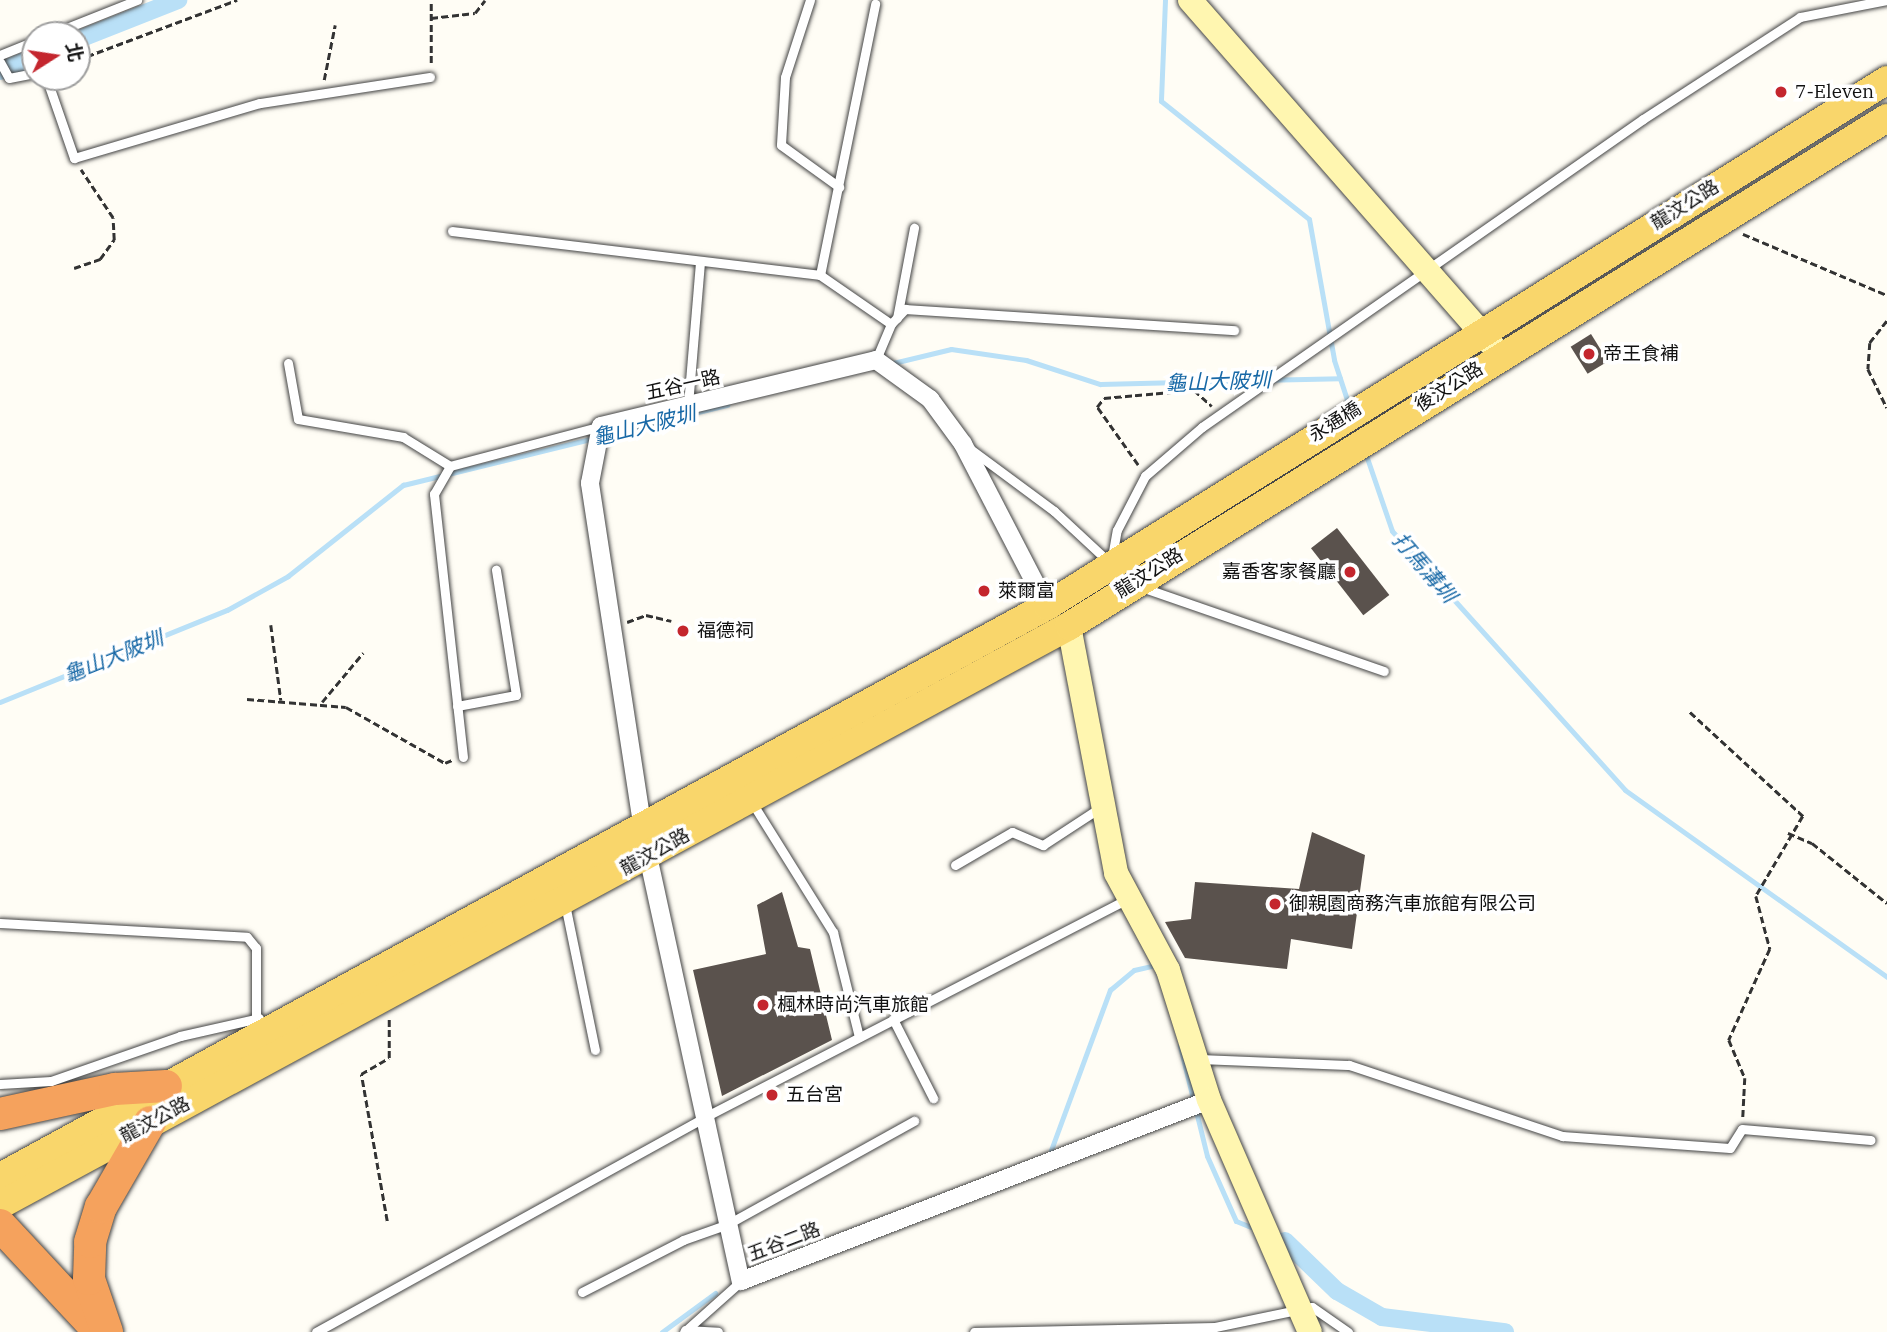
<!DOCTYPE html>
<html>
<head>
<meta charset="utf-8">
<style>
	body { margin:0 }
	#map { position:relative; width:1887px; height:1332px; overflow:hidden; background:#fffdf5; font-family:"IBM Plex Serif","Noto Sans TC",serif }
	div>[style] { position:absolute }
	.stream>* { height:5px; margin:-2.5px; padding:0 2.5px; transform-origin:2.5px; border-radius:2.5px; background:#b9e0f7 }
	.canal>* { height:18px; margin:-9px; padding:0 9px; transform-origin:9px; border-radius:9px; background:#b9e0f7 }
	.building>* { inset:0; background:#5a524d; transform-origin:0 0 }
	.path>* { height:2.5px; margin-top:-1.25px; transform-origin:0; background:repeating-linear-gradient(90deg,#333 0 7px,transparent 0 10.5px) }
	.roads { filter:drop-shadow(0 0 2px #444) drop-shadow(0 0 2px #444) }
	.lane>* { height:9px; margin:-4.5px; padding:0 4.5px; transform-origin:4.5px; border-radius:4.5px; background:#fff }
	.street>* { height:18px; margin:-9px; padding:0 9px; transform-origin:9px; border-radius:9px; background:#fff }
	.secondary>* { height:24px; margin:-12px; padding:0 12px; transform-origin:12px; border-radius:12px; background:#fff6b0 }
	.primary>* { height:28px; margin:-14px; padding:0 14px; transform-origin:14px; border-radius:14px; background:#f9d66b }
	.highway>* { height:32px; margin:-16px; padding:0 16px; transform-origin:16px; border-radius:16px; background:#f5a25d }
	.dots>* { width:19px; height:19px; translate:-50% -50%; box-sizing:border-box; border:4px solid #fff; border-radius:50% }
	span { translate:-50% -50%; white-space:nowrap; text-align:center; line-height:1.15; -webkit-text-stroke:7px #fff; paint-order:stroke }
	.poi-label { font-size:19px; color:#111 }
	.left { translate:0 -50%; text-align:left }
	.right { translate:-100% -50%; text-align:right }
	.street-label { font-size:19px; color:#111 }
	.water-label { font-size:21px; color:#1768a6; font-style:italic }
	.north { position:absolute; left:21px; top:21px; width:70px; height:70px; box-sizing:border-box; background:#fff; border:2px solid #a0a0a0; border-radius:50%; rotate:78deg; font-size:19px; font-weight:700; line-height:28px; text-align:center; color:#111 }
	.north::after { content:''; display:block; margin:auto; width:24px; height:32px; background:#c4262e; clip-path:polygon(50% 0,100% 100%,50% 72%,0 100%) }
</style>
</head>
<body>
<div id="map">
	<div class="stream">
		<div style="left:1165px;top:0;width:101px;rotate:92.3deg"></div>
		<div style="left:1161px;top:101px;width:189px;rotate:38.6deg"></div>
		<div style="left:1309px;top:219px;width:143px;rotate:79.9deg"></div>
		<div style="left:1334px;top:360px;width:48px;rotate:71.9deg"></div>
		<div style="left:889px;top:364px;width:64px;rotate:-13.6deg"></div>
		<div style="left:951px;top:349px;width:76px;rotate:8.3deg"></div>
		<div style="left:1026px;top:360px;width:78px;rotate:18deg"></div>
		<div style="left:1100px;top:384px;width:240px;rotate:-1.4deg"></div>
		<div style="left:604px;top:435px;width:127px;rotate:-13.7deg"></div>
		<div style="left:1365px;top:452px;width:83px;rotate:71.1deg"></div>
		<div style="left:1392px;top:531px;width:348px;rotate:48deg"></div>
		<div style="left:1625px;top:790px;width:322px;rotate:35.5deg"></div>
		<div style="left:0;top:702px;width:245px;rotate:-22.1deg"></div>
		<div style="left:227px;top:610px;width:70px;rotate:-29.1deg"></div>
		<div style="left:288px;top:576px;width:147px;rotate:-38.4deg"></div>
		<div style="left:403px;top:485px;width:197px;rotate:-13.8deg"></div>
		<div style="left:1180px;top:1046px;width:113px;rotate:76.2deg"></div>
		<div style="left:1207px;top:1156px;width:71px;rotate:66deg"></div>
		<div style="left:1236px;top:1221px;width:24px;rotate:22deg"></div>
		<div style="left:1051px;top:1150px;width:171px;rotate:-69.8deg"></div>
		<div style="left:1110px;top:990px;width:31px;rotate:-40deg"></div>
		<div style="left:1134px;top:970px;width:23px;rotate:-13deg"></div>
		<div style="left:662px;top:1332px;width:66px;rotate:-36.3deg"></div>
	</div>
	<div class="canal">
		<div style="left:77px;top:40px;width:109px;rotate:-21.6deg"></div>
		<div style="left:0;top:71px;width:38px;rotate:-22deg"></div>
		<div style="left:1285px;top:1241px;width:72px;rotate:43.9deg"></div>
		<div style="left:1337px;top:1291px;width:52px;rotate:30deg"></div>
		<div style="left:1382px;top:1317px;width:124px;rotate:7deg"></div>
	</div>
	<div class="building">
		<div style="left:1591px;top:334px;width:32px;height:24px;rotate:58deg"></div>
		<div style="left:1337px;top:528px;width:85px;height:33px;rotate:52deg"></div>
		<div style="clip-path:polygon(1312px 832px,1365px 855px,1352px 949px,1291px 939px,1287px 969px,1185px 958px,1165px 922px,1191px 919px,1195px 882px,1299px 889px)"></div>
		<div style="clip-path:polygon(782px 892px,798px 947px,810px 949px,832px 1040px,722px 1096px,693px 970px,766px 954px,757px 905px)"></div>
	</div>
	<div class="path">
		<div style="left:431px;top:18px;width:44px;rotate:-6.5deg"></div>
		<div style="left:475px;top:13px;width:16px;rotate:-52deg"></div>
		<div style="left:77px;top:60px;width:171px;rotate:-20.6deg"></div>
		<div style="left:431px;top:63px;width:63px;rotate:-90deg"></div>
		<div style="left:324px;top:80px;width:56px;rotate:-78.7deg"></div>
		<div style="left:1743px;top:234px;width:156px;rotate:23deg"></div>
		<div style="left:74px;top:268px;width:28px;rotate:-19deg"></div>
		<div style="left:100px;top:259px;width:24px;rotate:-54deg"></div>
		<div style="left:114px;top:240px;width:22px;rotate:-93deg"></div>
		<div style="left:113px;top:218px;width:58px;rotate:-123.7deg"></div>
		<div style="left:1887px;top:321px;width:28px;rotate:128deg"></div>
		<div style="left:1870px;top:343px;width:26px;rotate:94deg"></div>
		<div style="left:1868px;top:369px;width:43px;rotate:64deg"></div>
		<div style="left:1138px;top:465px;width:71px;rotate:-125.3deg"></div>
		<div style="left:1097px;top:407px;width:11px;rotate:-52deg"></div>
		<div style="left:1104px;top:398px;width:90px;rotate:-5.1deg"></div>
		<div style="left:1194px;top:390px;width:24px;rotate:42deg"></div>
		<div style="left:627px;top:622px;width:20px;rotate:-20deg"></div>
		<div style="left:646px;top:615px;width:26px;rotate:13deg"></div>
		<div style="left:271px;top:625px;width:76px;rotate:82.4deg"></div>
		<div style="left:247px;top:699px;width:99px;rotate:4.6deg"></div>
		<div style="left:346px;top:707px;width:114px;rotate:29.5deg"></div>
		<div style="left:445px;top:763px;width:8px;rotate:-23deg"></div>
		<div style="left:322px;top:702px;width:64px;rotate:-50.1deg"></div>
		<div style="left:1690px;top:712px;width:154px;rotate:42.6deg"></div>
		<div style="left:1803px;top:816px;width:93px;rotate:120.4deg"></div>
		<div style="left:1756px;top:896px;width:55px;rotate:75.2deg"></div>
		<div style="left:1770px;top:949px;width:100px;rotate:114.3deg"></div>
		<div style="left:1729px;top:1040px;width:41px;rotate:67.2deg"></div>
		<div style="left:1745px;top:1078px;width:40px;rotate:92.9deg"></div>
		<div style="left:1788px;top:833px;width:26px;rotate:23deg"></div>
		<div style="left:1812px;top:843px;width:96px;rotate:38.7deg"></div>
		<div style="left:387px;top:1221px;width:149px;rotate:-100deg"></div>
		<div style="left:361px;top:1074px;width:32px;rotate:-30deg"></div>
		<div style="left:389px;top:1058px;width:39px;rotate:-90deg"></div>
	</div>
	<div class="roads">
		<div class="lane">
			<div style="left:810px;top:0;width:81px;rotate:108deg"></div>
			<div style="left:785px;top:77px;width:68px;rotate:93.4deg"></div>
			<div style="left:781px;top:145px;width:72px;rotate:35.9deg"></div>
			<div style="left:49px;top:35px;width:95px;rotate:-21.7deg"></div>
			<div style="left:0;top:55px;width:38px;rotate:-22deg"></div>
			<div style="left:0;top:62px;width:18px;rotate:61deg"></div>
			<div style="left:9px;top:78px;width:26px;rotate:-11deg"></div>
			<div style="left:46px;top:77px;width:86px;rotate:70.9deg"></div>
			<div style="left:74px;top:158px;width:194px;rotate:-16.5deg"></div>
			<div style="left:260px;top:103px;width:172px;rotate:-8.7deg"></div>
			<div style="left:452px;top:231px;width:371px;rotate:6.8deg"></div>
			<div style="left:820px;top:275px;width:86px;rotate:34.6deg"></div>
			<div style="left:891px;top:324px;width:39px;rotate:113deg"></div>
			<div style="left:820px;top:275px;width:277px;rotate:-78.5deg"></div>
			<div style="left:897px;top:318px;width:92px;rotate:-79.3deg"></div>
			<div style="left:891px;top:324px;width:21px;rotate:-47deg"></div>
			<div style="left:905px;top:309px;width:330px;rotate:3.7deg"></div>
			<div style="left:288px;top:363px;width:57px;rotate:79.9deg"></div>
			<div style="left:298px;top:419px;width:107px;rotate:9.7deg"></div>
			<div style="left:403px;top:437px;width:55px;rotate:31.7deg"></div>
			<div style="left:688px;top:405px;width:144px;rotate:-85.2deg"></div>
			<div style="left:969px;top:448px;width:106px;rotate:36.5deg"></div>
			<div style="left:1054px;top:511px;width:76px;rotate:42.9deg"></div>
			<div style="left:1112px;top:557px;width:27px;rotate:-80deg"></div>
			<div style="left:1117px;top:530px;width:61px;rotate:-62.6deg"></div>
			<div style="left:1145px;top:476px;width:75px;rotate:-40.7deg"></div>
			<div style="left:1202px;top:427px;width:538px;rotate:-34.93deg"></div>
			<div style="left:1643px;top:119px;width:187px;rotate:-33deg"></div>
			<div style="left:1800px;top:17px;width:89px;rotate:-11.1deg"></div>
			<div style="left:1141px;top:587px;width:257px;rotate:19.1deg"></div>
			<div style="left:457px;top:706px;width:60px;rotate:-10.6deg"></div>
			<div style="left:516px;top:695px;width:127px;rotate:-99.1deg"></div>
			<div style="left:463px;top:757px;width:265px;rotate:-96.3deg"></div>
			<div style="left:434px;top:494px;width:32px;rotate:-60deg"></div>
			<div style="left:450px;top:466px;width:156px;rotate:-14.8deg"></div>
			<div style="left:751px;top:801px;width:155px;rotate:58deg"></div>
			<div style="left:833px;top:932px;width:108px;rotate:76.1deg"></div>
			<div style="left:955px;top:865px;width:66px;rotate:-30.1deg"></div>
			<div style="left:1012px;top:832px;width:34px;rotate:23deg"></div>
			<div style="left:1043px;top:845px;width:69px;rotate:-33.2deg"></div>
			<div style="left:565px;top:904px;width:149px;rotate:78.4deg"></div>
			<div style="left:0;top:923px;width:247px;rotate:3.2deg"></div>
			<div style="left:247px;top:937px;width:14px;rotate:51deg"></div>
			<div style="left:256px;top:948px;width:71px;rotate:90deg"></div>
			<div style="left:893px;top:1019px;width:89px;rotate:63.1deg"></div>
			<div style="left:1198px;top:1059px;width:151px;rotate:2.3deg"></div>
			<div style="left:1349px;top:1065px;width:225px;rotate:18.4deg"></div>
			<div style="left:1562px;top:1136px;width:168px;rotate:4.1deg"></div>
			<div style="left:1730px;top:1148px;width:22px;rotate:-58deg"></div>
			<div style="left:1742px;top:1129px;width:129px;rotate:4.9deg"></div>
			<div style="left:0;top:1084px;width:51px;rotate:-3.4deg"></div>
			<div style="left:51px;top:1081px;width:137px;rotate:-19.2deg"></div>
			<div style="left:180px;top:1036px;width:81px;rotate:-12.8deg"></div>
			<div style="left:582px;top:1292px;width:114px;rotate:-27.2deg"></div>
			<div style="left:683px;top:1240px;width:48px;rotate:-19.6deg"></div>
			<div style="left:728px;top:1224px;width:213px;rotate:-29deg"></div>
			<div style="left:685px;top:1330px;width:33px;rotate:3deg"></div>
			<div style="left:316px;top:1332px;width:444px;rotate:-28.9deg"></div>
			<div style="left:705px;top:1117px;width:473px;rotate:-27.3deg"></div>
			<div style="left:684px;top:1332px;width:76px;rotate:-41.8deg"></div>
			<div style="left:974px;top:1332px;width:241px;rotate:-1.2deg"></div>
			<div style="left:1215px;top:1327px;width:99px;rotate:-11.7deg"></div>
			<div style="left:1312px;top:1307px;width:44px;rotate:34.8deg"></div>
		</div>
		<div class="street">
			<div style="left:643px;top:830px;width:351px;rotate:-98.7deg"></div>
			<div style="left:590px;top:483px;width:58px;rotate:-79.1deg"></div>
			<div style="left:601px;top:426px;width:283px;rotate:-13.5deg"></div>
			<div style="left:876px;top:360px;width:67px;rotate:35.8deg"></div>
			<div style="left:930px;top:399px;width:56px;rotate:53.7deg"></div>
			<div style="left:963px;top:444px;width:182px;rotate:62.6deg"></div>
			<div style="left:648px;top:856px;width:435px;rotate:77.7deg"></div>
			<div style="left:741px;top:1281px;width:502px;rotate:-21.14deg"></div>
		</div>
		<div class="secondary">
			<div style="left:1190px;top:0;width:472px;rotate:48.8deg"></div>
			<div style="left:1069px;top:626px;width:251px;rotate:79.2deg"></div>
			<div style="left:1116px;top:873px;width:110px;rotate:61.8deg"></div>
			<div style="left:1168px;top:970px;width:136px;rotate:72.5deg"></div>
			<div style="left:1209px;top:1100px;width:253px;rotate:66.5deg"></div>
		</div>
		<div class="primary">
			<div style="left:0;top:1177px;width:1193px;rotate:-28.61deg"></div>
			<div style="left:1047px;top:606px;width:991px;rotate:-32.05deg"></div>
			<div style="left:0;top:1205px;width:1216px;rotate:-28.44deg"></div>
			<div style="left:1069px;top:626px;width:963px;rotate:-31.84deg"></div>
		</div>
		<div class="highway">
			<div style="left:0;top:1114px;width:118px;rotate:-12.3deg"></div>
			<div style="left:115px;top:1089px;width:51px;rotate:-3.4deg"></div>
			<div style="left:0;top:1225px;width:145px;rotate:47deg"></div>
			<div style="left:107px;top:1332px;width:56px;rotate:-108.8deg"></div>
			<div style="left:89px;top:1279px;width:37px;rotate:-88deg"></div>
			<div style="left:90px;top:1242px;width:37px;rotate:-73deg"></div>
			<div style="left:101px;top:1207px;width:98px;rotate:-60deg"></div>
		</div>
	</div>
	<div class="dots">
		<div style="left:1781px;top:92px;background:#c4262e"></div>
		<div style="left:1589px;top:354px;background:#c4262e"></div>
		<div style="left:1350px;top:572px;background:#c4262e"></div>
		<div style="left:984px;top:591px;background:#c4262e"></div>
		<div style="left:683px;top:631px;background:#c4262e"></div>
		<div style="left:1275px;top:904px;background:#c4262e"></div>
		<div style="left:763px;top:1005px;background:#c4262e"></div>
		<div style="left:772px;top:1095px;background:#c4262e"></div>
	</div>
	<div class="poi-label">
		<span class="left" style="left:1795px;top:92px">7-Eleven</span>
		<span class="left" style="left:1603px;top:354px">帝王食補</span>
		<span class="right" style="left:1336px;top:572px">嘉香客家餐廳</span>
		<span class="left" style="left:998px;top:591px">萊爾富</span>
		<span class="left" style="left:697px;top:631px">福德祠</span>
		<span class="left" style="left:1289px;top:904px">御親園商務汽車旅館有限公司</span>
		<span class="left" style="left:777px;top:1005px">楓林時尚汽車旅館</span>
		<span class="left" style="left:786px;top:1095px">五台宮</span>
	</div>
	<div class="street-label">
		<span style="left:1685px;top:205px;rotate:-32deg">龍汶公路</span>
		<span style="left:683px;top:385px;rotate:-13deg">五谷一路</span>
		<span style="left:1449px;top:387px;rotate:-32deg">後汶公路</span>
		<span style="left:1335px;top:422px;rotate:-32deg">永通橋</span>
		<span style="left:1149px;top:573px;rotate:-32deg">龍汶公路</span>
		<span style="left:655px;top:852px;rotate:-29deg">龍汶公路</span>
		<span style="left:155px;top:1120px;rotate:-28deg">龍汶公路</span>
		<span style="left:784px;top:1242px;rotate:-21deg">五谷二路</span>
	</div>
	<div class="water-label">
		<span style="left:1218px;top:381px;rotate:-2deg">龜山大陂圳</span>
		<span style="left:644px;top:425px;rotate:-14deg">龜山大陂圳</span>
		<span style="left:1425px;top:567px;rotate:49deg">打馬溝圳</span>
		<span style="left:113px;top:656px;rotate:-22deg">龜山大陂圳</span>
	</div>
	<div class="north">北</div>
</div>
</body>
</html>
